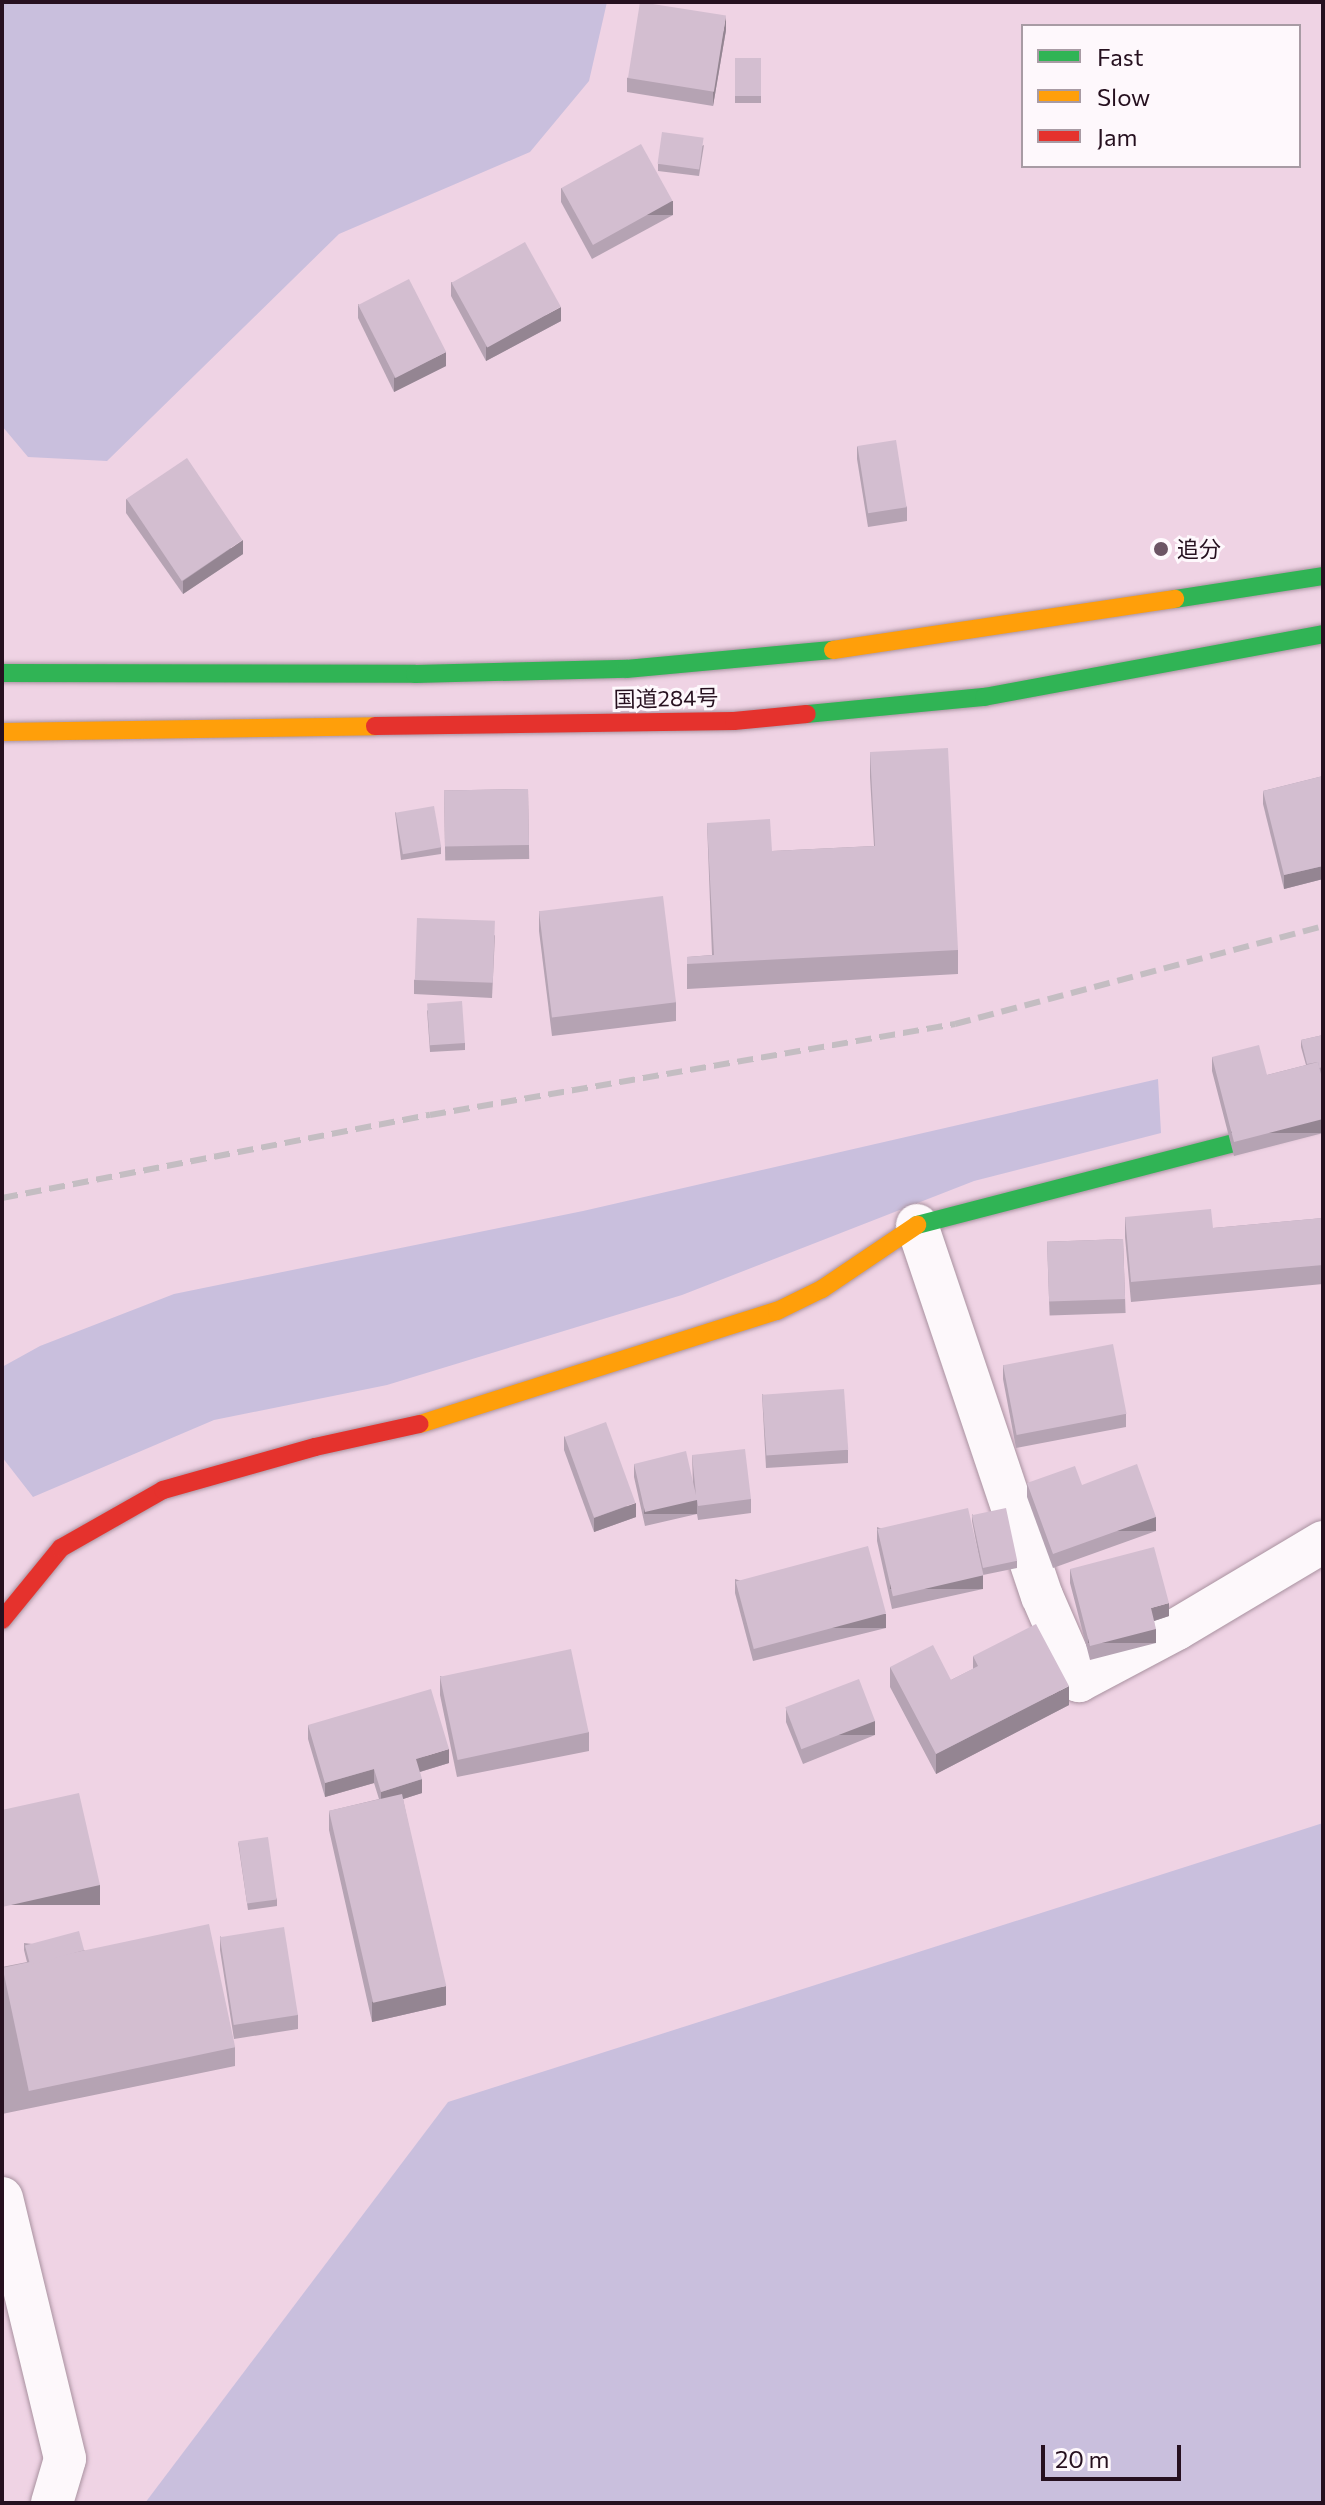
<!DOCTYPE html>
<html>
<head>
<meta charset="utf-8">
<style>
	body { margin:0 }
	#map { position:relative; width:1325px; height:2505px; overflow:hidden; background:#efd3e4; font-family:Commissioner,"Noto Sans JP",sans-serif }
	div>[style] { position:absolute }
	.green>* { inset:0; background:#c9bfdd }
	.roads { filter:drop-shadow(0 0 2px #a992a0) drop-shadow(0 0 2px #a992a0) }
	.street>* { height:42px; margin:-21px; padding:0 21px; transform-origin:21px; border-radius:21px; background:#fdf8fb }
	.fast>* { height:18px; margin:-9px; padding:0 9px; transform-origin:9px; border-radius:9px; background:#30b455 }
	.slow>* { height:18px; margin:-9px; padding:0 9px; transform-origin:9px; border-radius:9px; background:#ff9f0a }
	.jam>* { height:18px; margin:-9px; padding:0 9px; transform-origin:9px; border-radius:9px; background:#e5322d }
	.rail>* { height:6px; margin-top:-3px; transform-origin:0; background:repeating-linear-gradient(90deg,#c4bdc2 0 16px,transparent 0 24px) }
	.wall>* { inset:0; background:#b5a3b3; transform-origin:0 0 }
	.shaded-wall>* { inset:0; background:#948592; transform-origin:0 0 }
	.building>* { inset:0; background:#d3bed0; transform-origin:0 0 }
	.dots>* { width:22px; height:22px; translate:-50% -50%; box-sizing:border-box; border:4px solid #fef8fc; border-radius:50% }
	span { translate:-50% -50%; white-space:nowrap; text-align:center; line-height:1.15; -webkit-text-stroke:6px #fef8fc; paint-order:stroke }
	.poi-label { font-size:22px; color:#26101f }
	.left { translate:0 -50%; text-align:left }
	.street-label { font-size:22px; color:#26101f }
	.frame { position:absolute; inset:0; border:4px solid #26101f; pointer-events:none }
	.legend { position:absolute; left:1021px; top:24px; width:280px; height:144px; box-sizing:border-box; background:#fef8fc; border:2px solid #a89ba4; margin:0; padding:10px 14px; list-style:none; font-size:24px; color:#26101f }
	.legend li { display:flex; align-items:center; gap:16px; height:40px }
	.legend b { width:40px; border:2px solid #a89ba4 }
	.scale { position:absolute; left:1041px; top:2445px; width:140px; height:36px; box-sizing:border-box; border:4px solid #26101f; border-top:0; padding-left:10px; font-size:24px; line-height:28px; white-space:nowrap; color:#26101f; -webkit-text-stroke:6px #fef8fc; paint-order:stroke }
</style>
</head>
<body>
<div id="map">
	<div class="green">
		<div style="clip-path:polygon(2px 2px,607px 2px,589px 81px,530px 152px,339px 234px,107px 461px,28px 457px,2px 426px)"></div>
		<div style="clip-path:polygon(1158px 1079px,1161px 1133px,974px 1181px,682px 1295px,387px 1385px,214px 1420px,33px 1497px,2px 1457px,2px 1367px,40px 1346px,174px 1294px,583px 1211px)"></div>
		<div style="clip-path:polygon(1323px 1823px,1323px 2503px,145px 2503px,448px 2102px)"></div>
	</div>
	<div class="roads">
		<div class="street">
			<div style="left:917px;top:1225px;width:391px;rotate:71.4deg"></div>
			<div style="left:1042px;top:1596px;width:93px;rotate:66.5deg"></div>
			<div style="left:1079px;top:1681px;width:111px;rotate:-28deg"></div>
			<div style="left:1177px;top:1629px;width:170px;rotate:-30.8deg"></div>
			<div style="left:2px;top:2198px;width:268px;rotate:76.4deg"></div>
			<div style="left:65px;top:2459px;width:46px;rotate:106.5deg"></div>
		</div>
		<div class="fast">
			<div style="left:1175px;top:599px;width:150px;rotate:-8.8deg"></div>
			<div style="left:2px;top:673px;width:413px;rotate:0.1deg"></div>
			<div style="left:415px;top:674px;width:212px;rotate:-1.4deg"></div>
			<div style="left:627px;top:669px;width:207px;rotate:-5.3deg"></div>
			<div style="left:807px;top:714px;width:178px;rotate:-5.5deg"></div>
			<div style="left:984px;top:697px;width:345px;rotate:-10.5deg"></div>
			<div style="left:917px;top:1225px;width:419px;rotate:-14.5deg"></div>
		</div>
		<div class="slow">
			<div style="left:833px;top:650px;width:346px;rotate:-8.5deg"></div>
			<div style="left:2px;top:732px;width:373px;rotate:-0.9deg"></div>
			<div style="left:420px;top:1424px;width:374px;rotate:-17.6deg"></div>
			<div style="left:777px;top:1311px;width:50px;rotate:-26.1deg"></div>
			<div style="left:822px;top:1289px;width:115px;rotate:-34deg"></div>
		</div>
		<div class="jam">
			<div style="left:375px;top:726px;width:359px;rotate:-0.8deg"></div>
			<div style="left:734px;top:721px;width:73px;rotate:-5.5deg"></div>
			<div style="left:2px;top:1620px;width:93px;rotate:-50.7deg"></div>
			<div style="left:61px;top:1548px;width:117px;rotate:-29.6deg"></div>
			<div style="left:163px;top:1490px;width:158px;rotate:-15.8deg"></div>
			<div style="left:315px;top:1447px;width:107px;rotate:-12.4deg"></div>
		</div>
	</div>
	<div class="rail">
		<div style="left:2px;top:1198px;width:436px;rotate:-11deg"></div>
		<div style="left:430px;top:1115px;width:533px;rotate:-9.83deg"></div>
		<div style="left:955px;top:1024px;width:381px;rotate:-14.9deg"></div>
	</div>
	<div class="wall">
		<div style="clip-path:polygon(726px 30px,713px 106px,627px 92px,627px 78px)"></div>
		<div style="left:735px;top:58px;width:26px;height:45px"></div>
		<div style="clip-path:polygon(704px 145px,699px 176px,658px 171px,658px 164px)"></div>
		<div style="clip-path:polygon(561px 188px,673px 215px,592px 259px,561px 202px)"></div>
		<div style="clip-path:polygon(451px 282px,561px 321px,486px 361px,451px 296px)"></div>
		<div style="clip-path:polygon(358px 304px,446px 366px,394px 392px,358px 318px)"></div>
		<div style="clip-path:polygon(857px 446px,907px 507px,907px 521px,868px 527px,857px 459px)"></div>
		<div style="clip-path:polygon(126px 499px,243px 554px,183px 594px,126px 513px)"></div>
		<div style="clip-path:polygon(870px 752px,958px 950px,958px 974px,687px 989px,687px 957px,712px 955px,707px 823px,772px 851px,874px 846px,870px 777px)"></div>
		<div style="clip-path:polygon(1323px 776px,1323px 879px,1284px 889px,1263px 804px,1263px 791px)"></div>
		<div style="left:528px;top:789px;width:70px;height:84px;rotate:89deg"></div>
		<div style="clip-path:polygon(395px 812px,441px 847px,441px 854px,401px 860px)"></div>
		<div style="clip-path:polygon(539px 911px,676px 1002px,676px 1021px,552px 1036px,539px 931px)"></div>
		<div style="clip-path:polygon(495px 935px,492px 998px,414px 994px,414px 980px)"></div>
		<div style="clip-path:polygon(427px 1010px,465px 1043px,465px 1050px,430px 1052px)"></div>
		<div style="clip-path:polygon(1323px 1035px,1323px 1074px,1321px 1075px,1323px 1082px,1323px 1133px,1234px 1156px,1212px 1071px,1212px 1057px,1267px 1075px,1306px 1065px,1301px 1047px,1301px 1040px)"></div>
		<div style="clip-path:polygon(1125px 1217px,1213px 1228px,1323px 1218px,1323px 1284px,1131px 1302px,1125px 1237px)"></div>
		<div style="left:1123px;top:1239px;width:74px;height:76px;rotate:88deg"></div>
		<div style="clip-path:polygon(1003px 1365px,1126px 1414px,1126px 1427px,1016px 1448px,1003px 1379px)"></div>
		<div style="clip-path:polygon(762px 1394px,848px 1450px,848px 1463px,766px 1468px)"></div>
		<div style="clip-path:polygon(564px 1436px,636px 1517px,594px 1532px,564px 1450px)"></div>
		<div style="clip-path:polygon(692px 1455px,751px 1499px,751px 1513px,698px 1520px,697px 1514px,645px 1526px,634px 1477px,634px 1464px,693px 1486px)"></div>
		<div style="clip-path:polygon(1027px 1483px,1082px 1485px,1156px 1531px,1053px 1568px,1027px 1497px)"></div>
		<div style="clip-path:polygon(972px 1514px,1017px 1561px,1017px 1568px,983px 1575px,983px 1589px,892px 1609px,877px 1541px,877px 1527px,981px 1568px,972px 1521px)"></div>
		<div style="clip-path:polygon(1070px 1569px,1169px 1616px,1154px 1621px,1156px 1643px,1090px 1660px,1070px 1583px)"></div>
		<div style="clip-path:polygon(735px 1579px,886px 1628px,753px 1661px,735px 1593px)"></div>
		<div style="clip-path:polygon(973px 1656px,1069px 1705px,936px 1774px,890px 1687px,890px 1667px,951px 1680px,973px 1669px)"></div>
		<div style="clip-path:polygon(440px 1676px,589px 1732px,589px 1751px,457px 1777px,440px 1695px)"></div>
		<div style="clip-path:polygon(786px 1708px,875px 1735px,803px 1764px,786px 1722px)"></div>
		<div style="clip-path:polygon(308px 1725px,449px 1763px,420px 1772px,422px 1793px,403px 1799px,446px 2005px,372px 2022px,329px 1830px,329px 1811px,379px 1799px,374px 1783px,325px 1797px,308px 1739px)"></div>
		<div style="clip-path:polygon(238px 1842px,277px 1899px,277px 1906px,248px 1910px)"></div>
		<div style="clip-path:polygon(220px 1936px,298px 2015px,298px 2029px,234px 2039px,220px 1950px)"></div>
		<div style="clip-path:polygon(24px 1943px,84px 1950px,235px 2047px,235px 2066px,2px 2114px,2px 1967px,27px 1962px,24px 1950px)"></div>
	</div>
	<div class="shaded-wall">
		<div style="clip-path:polygon(726px 16px,726px 30px,713px 106px,713px 92px)"></div>
		<div style="left:673px;top:201px;width:14px;height:92px;rotate:90deg"></div>
		<div style="clip-path:polygon(561px 307px,561px 321px,486px 361px,486px 347px)"></div>
		<div style="clip-path:polygon(446px 352px,446px 366px,394px 392px,394px 378px)"></div>
		<div style="clip-path:polygon(243px 540px,243px 554px,183px 594px,183px 581px)"></div>
		<div style="clip-path:polygon(1323px 866px,1323px 879px,1284px 889px,1284px 875px)"></div>
		<div style="left:1323px;top:1119px;width:14px;height:92px;rotate:90deg"></div>
		<div style="left:697px;top:1500px;width:14px;height:53px;rotate:90deg"></div>
		<div style="clip-path:polygon(636px 1503px,636px 1517px,594px 1532px,594px 1518px)"></div>
		<div style="left:1156px;top:1517px;width:14px;height:109px;rotate:90deg"></div>
		<div style="left:983px;top:1575px;width:14px;height:93px;rotate:90deg"></div>
		<div style="clip-path:polygon(1169px 1603px,1169px 1616px,1151px 1622px,1151px 1608px)"></div>
		<div style="left:886px;top:1614px;width:14px;height:137px;rotate:90deg"></div>
		<div style="left:1156px;top:1629px;width:14px;height:68px;rotate:90deg"></div>
		<div style="clip-path:polygon(1069px 1686px,1069px 1705px,936px 1774px,936px 1754px)"></div>
		<div style="left:875px;top:1721px;width:14px;height:78px;rotate:90deg"></div>
		<div style="clip-path:polygon(449px 1749px,449px 1763px,416px 1773px,416px 1759px)"></div>
		<div style="clip-path:polygon(374px 1769px,374px 1783px,325px 1797px,325px 1783px)"></div>
		<div style="clip-path:polygon(422px 1779px,422px 1793px,381px 1806px,381px 1792px)"></div>
		<div style="left:100px;top:1885px;width:20px;height:100px;rotate:90deg"></div>
		<div style="clip-path:polygon(446px 1986px,446px 2005px,372px 2022px,372px 2002px)"></div>
	</div>
	<div class="building">
		<div style="left:640px;top:2px;width:87px;height:77px;rotate:9deg"></div>
		<div style="left:735px;top:58px;width:26px;height:38px"></div>
		<div style="left:662px;top:132px;width:42px;height:32px;rotate:8deg"></div>
		<div style="left:641px;top:144px;width:65px;height:91px;rotate:61deg"></div>
		<div style="left:525px;top:242px;width:74px;height:84px;rotate:61deg"></div>
		<div style="left:409px;top:279px;width:82px;height:57px;rotate:63deg"></div>
		<div style="left:896px;top:440px;width:68px;height:39px;rotate:81deg"></div>
		<div style="left:187px;top:458px;width:99px;height:73px;rotate:56deg"></div>
		<div style="clip-path:polygon(948px 748px,958px 950px,687px 964px,687px 957px,714px 955px,707px 823px,770px 819px,772px 851px,875px 846px,870px 752px)"></div>
		<div style="clip-path:polygon(1323px 776px,1323px 866px,1284px 875px,1263px 791px)"></div>
		<div style="left:528px;top:789px;width:56px;height:84px;rotate:89deg"></div>
		<div style="left:434px;top:806px;width:42px;height:39px;rotate:80deg"></div>
		<div style="left:663px;top:896px;width:107px;height:125px;rotate:83deg"></div>
		<div style="left:417px;top:918px;width:78px;height:62px;rotate:2deg"></div>
		<div style="left:462px;top:1001px;width:42px;height:35px;rotate:86deg"></div>
		<div style="clip-path:polygon(1323px 1035px,1323px 1067px,1319px 1068px,1318px 1062px,1307px 1064px,1301px 1040px)"></div>
		<div style="clip-path:polygon(1259px 1045px,1267px 1075px,1318px 1062px,1323px 1082px,1323px 1119px,1234px 1142px,1212px 1057px)"></div>
		<div style="clip-path:polygon(1211px 1209px,1213px 1228px,1323px 1218px,1323px 1265px,1131px 1282px,1125px 1217px)"></div>
		<div style="left:1123px;top:1239px;width:60px;height:76px;rotate:88deg"></div>
		<div style="left:1113px;top:1344px;width:71px;height:112px;rotate:79deg"></div>
		<div style="left:844px;top:1389px;width:61px;height:82px;rotate:86deg"></div>
		<div style="left:606px;top:1422px;width:86px;height:44px;rotate:70deg"></div>
		<div style="clip-path:polygon(745px 1449px,751px 1499px,698px 1506px,697px 1500px,645px 1512px,634px 1464px,686px 1451px,696px 1495px,692px 1455px)"></div>
		<div style="clip-path:polygon(1137px 1464px,1156px 1517px,1053px 1554px,1027px 1483px,1075px 1466px,1082px 1485px)"></div>
		<div style="left:968px;top:1508px;width:69px;height:93px;rotate:77deg"></div>
		<div style="left:1006px;top:1508px;width:54px;height:35px;rotate:78deg"></div>
		<div style="left:868px;top:1546px;width:70px;height:137px;rotate:75deg"></div>
		<div style="clip-path:polygon(1154px 1547px,1169px 1603px,1151px 1608px,1156px 1629px,1090px 1646px,1070px 1569px)"></div>
		<div style="clip-path:polygon(1036px 1624px,1069px 1686px,936px 1754px,890px 1667px,933px 1645px,951px 1680px,978px 1666px,973px 1656px)"></div>
		<div style="left:571px;top:1649px;width:85px;height:134px;rotate:78deg"></div>
		<div style="left:859px;top:1679px;width:45px;height:79px;rotate:69deg"></div>
		<div style="clip-path:polygon(431px 1689px,449px 1749px,416px 1759px,422px 1779px,381px 1792px,374px 1769px,325px 1783px,308px 1725px)"></div>
		<div style="clip-path:polygon(79px 1793px,100px 1885px,2px 1907px,2px 1810px)"></div>
		<div style="left:402px;top:1794px;width:197px;height:75px;rotate:77deg"></div>
		<div style="left:268px;top:1837px;width:63px;height:30px;rotate:82deg"></div>
		<div style="left:209px;top:1924px;width:126px;height:211px;rotate:78deg"></div>
		<div style="left:284px;top:1927px;width:89px;height:65px;rotate:81deg"></div>
		<div style="left:79px;top:1931px;width:20px;height:56px;rotate:75deg"></div>
	</div>
	<div class="dots">
		<div style="left:1161px;top:549px;background:#6c5464"></div>
	</div>
	<div class="poi-label">
		<span class="left" style="left:1177px;top:549px">追分</span>
	</div>
	<div class="street-label">
		<span style="left:666px;top:698px;rotate:-1deg">国道284号</span>
	</div>
	<div class="frame"></div>
	<ul class="legend">
	<li><b style="height:10px;background:#30b455"></b>Fast</li>
	<li><b style="height:10px;background:#ff9f0a"></b>Slow</li>
	<li><b style="height:10px;background:#e5322d"></b>Jam</li>
	</ul>
	<div class="scale">20 m</div>
</div>
</body>
</html>
